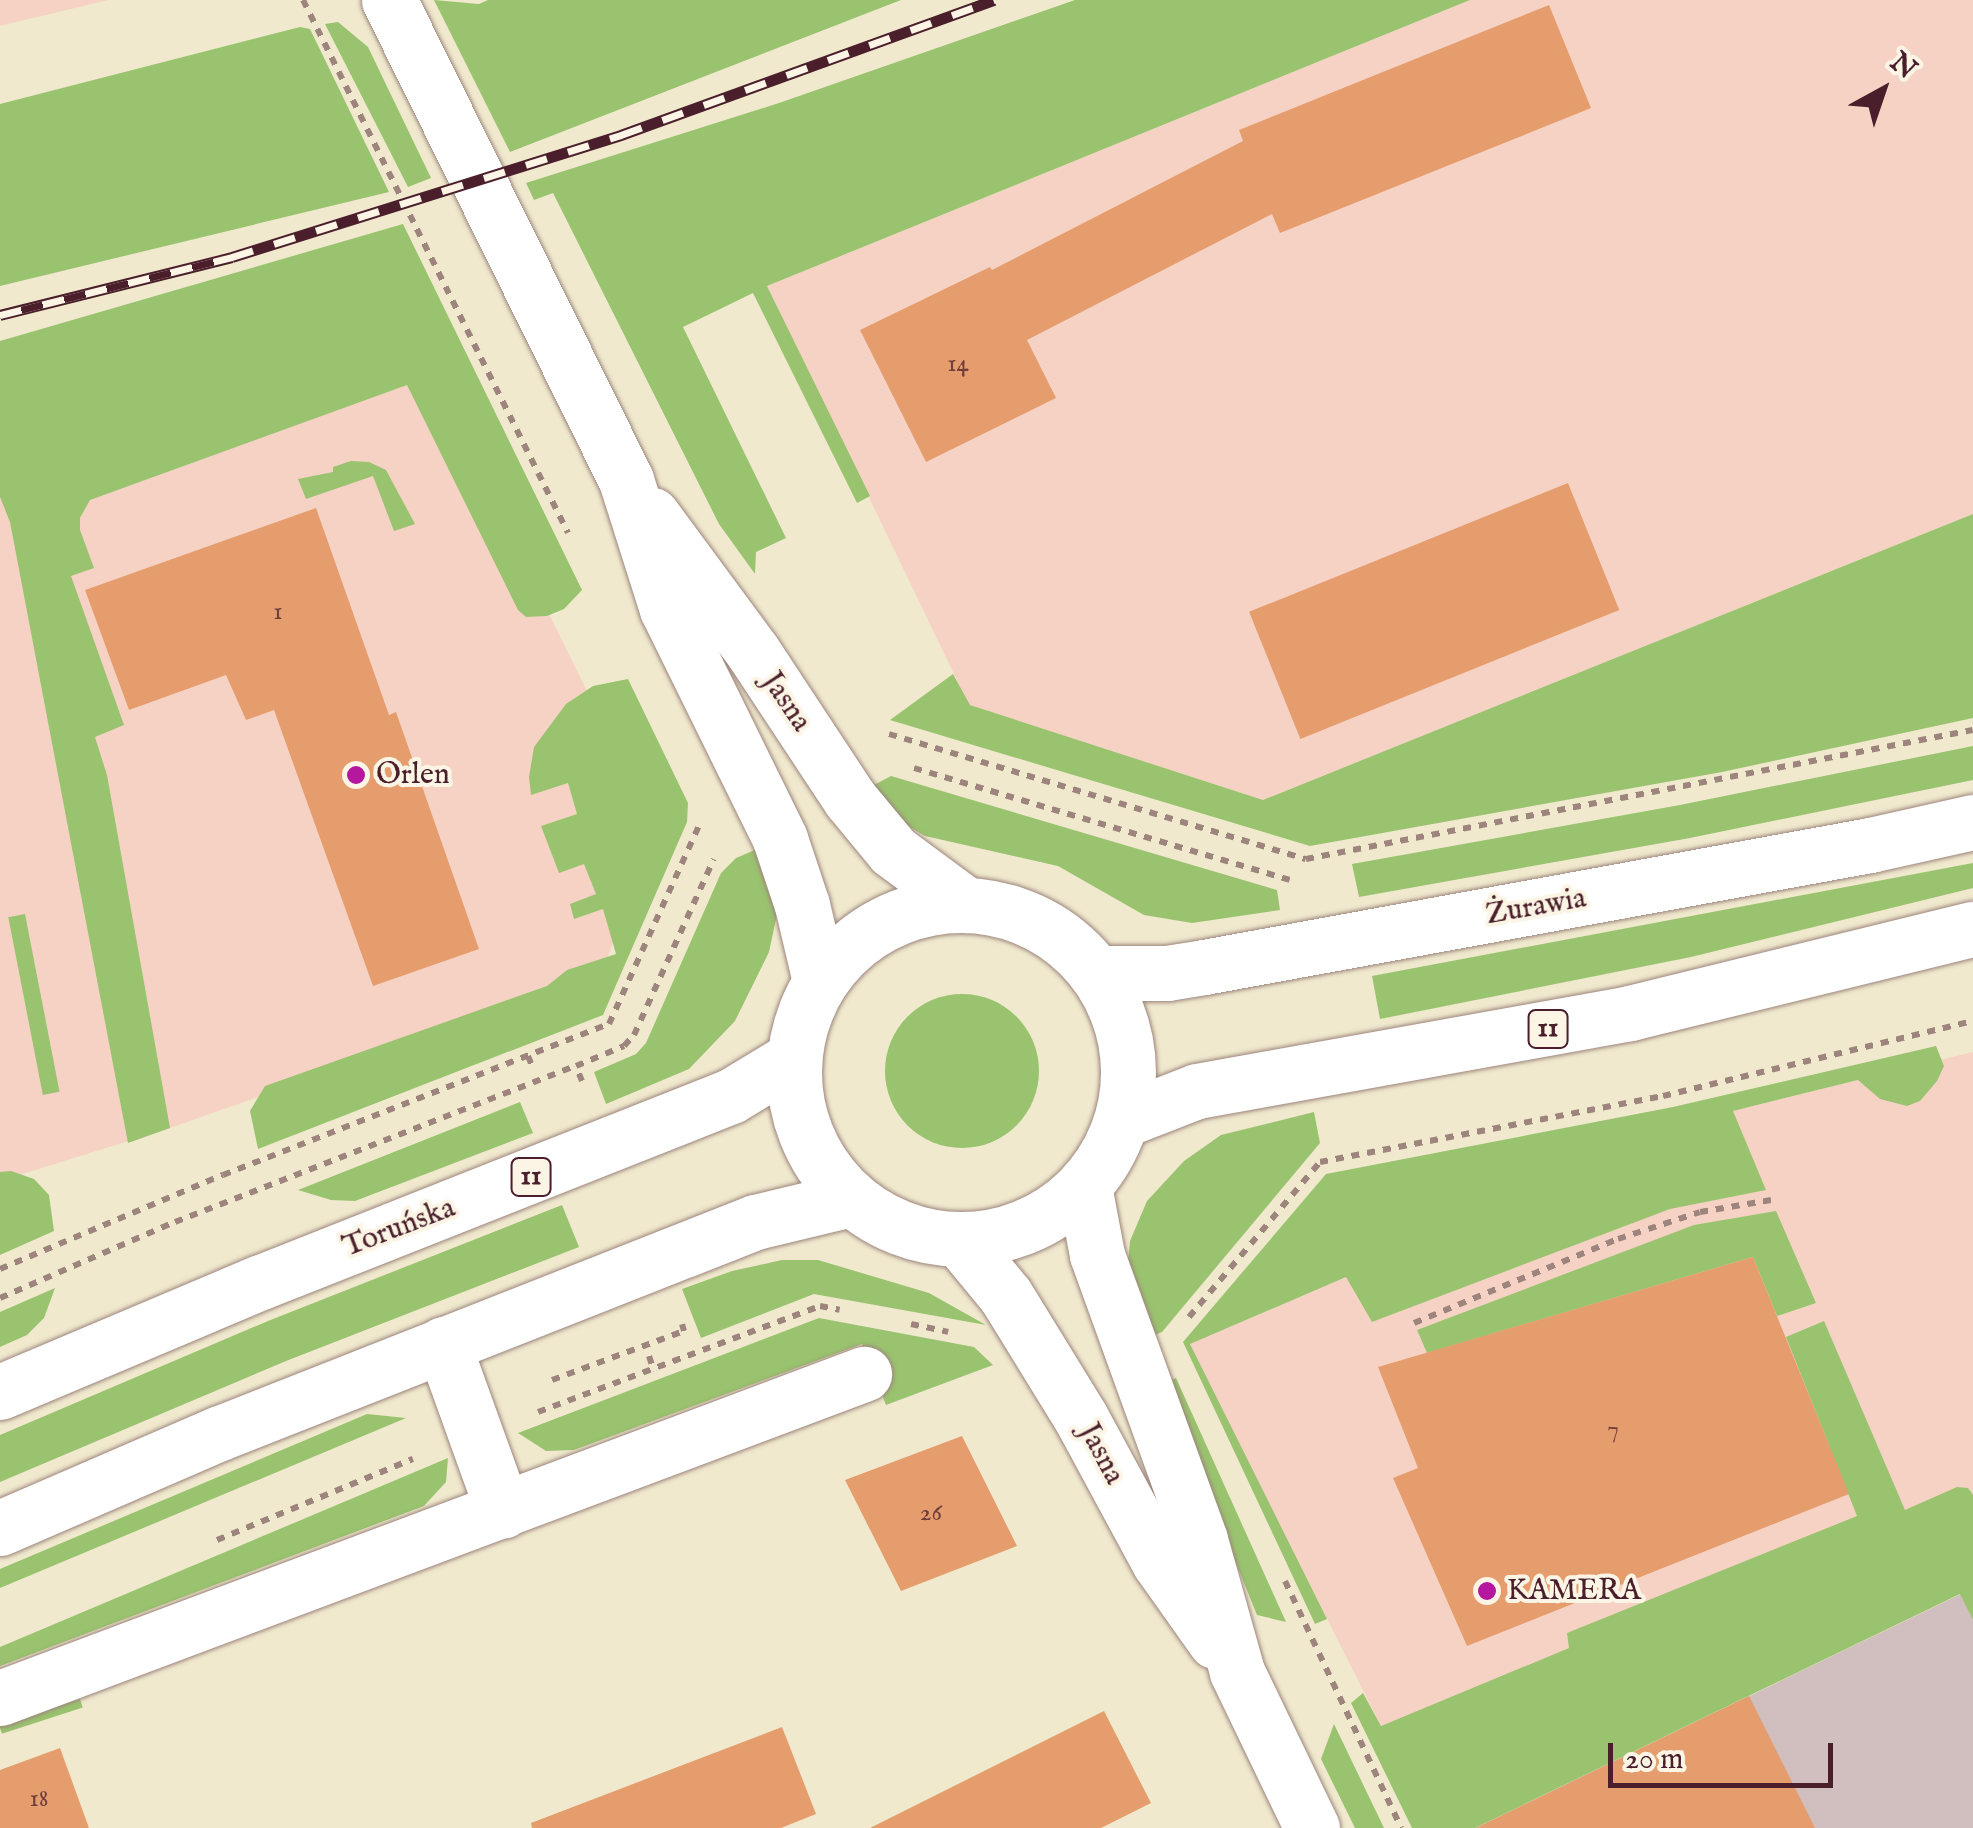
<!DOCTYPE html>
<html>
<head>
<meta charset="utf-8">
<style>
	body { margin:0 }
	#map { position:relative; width:1973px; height:1828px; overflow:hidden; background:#f0e9ce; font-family:"IM FELL English",serif }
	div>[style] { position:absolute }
	.built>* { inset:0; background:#f6d2c5 }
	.industrial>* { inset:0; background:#d1bfbf }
	.green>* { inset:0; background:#9ac36f; transform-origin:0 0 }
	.round { border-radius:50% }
	.building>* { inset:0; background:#e69d6d; transform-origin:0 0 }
	.path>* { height:6px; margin-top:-3px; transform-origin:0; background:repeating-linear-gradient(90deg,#9d847c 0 8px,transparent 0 16px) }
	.roads { filter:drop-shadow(0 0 2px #9d847c) drop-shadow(0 0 2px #9d847c) }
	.minor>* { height:55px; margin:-27.5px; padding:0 27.5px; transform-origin:27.5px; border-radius:27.5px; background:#fff }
	.tertiary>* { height:55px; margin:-27.5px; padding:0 27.5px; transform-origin:27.5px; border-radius:27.5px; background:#fff }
	.primary>* { height:55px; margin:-27.5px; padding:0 27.5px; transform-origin:27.5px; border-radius:27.5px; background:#fff }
	.primary>.ring { margin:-27.5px; padding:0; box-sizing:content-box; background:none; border:55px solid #fff; border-radius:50% }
	.rail>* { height:11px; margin-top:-5.5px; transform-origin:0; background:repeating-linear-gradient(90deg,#fcf5e5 0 22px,#4a1f2b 0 44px); box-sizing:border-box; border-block:2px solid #4a1f2b }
	.dots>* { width:28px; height:28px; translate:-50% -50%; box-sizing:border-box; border:5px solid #fcf5e5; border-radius:50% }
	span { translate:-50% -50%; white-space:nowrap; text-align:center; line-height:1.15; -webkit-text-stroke:8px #fcf5e5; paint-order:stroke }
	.number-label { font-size:25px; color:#713e3c }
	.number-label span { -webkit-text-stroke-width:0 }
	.shield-label span { padding:2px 8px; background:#fcf5e5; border:2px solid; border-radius:8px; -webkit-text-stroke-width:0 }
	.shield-label { font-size:28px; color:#4a1f2b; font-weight:700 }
	.street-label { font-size:30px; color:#4a1f2b }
	.poi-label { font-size:30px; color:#4a1f2b }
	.left { translate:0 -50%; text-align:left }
	.north { position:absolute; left:1833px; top:40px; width:100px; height:100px; -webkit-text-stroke:8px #fcf5e5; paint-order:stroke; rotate:40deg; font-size:28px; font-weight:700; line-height:40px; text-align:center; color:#4a1f2b }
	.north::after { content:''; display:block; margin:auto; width:35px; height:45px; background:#4a1f2b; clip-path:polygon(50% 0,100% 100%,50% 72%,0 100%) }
	.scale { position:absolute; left:1608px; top:1743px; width:225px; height:45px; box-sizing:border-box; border:5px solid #4a1f2b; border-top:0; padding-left:12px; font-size:30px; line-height:35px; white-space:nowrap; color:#4a1f2b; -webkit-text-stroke:8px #fcf5e5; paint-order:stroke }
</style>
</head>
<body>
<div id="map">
	<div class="built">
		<div style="clip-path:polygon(0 0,108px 0,0 26px)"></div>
		<div style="clip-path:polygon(1470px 0,1973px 0,1973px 514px,1263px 800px,969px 705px,767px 286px)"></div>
		<div style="clip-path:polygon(398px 307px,654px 827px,601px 976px,170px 1128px,0 1181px,0 426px)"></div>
		<div style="clip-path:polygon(1973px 1052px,1973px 1620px,1950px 1572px,1906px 1510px,1381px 1726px,1189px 1344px,1732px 1111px)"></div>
	</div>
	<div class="industrial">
		<div style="clip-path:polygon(1961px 1594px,1973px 1620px,1973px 1828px,1475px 1828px)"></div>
	</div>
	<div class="green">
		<div style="clip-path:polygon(434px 0,479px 4px,488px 0,901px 0,510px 152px)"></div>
		<div style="clip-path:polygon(1075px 0,1470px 0,767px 286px,870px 496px,857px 503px,753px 293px,683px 327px,786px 538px,756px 552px,755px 574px,719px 524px,553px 193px,534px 200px,526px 183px,779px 103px)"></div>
		<div style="clip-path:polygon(338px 22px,368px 47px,431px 178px,408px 187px,325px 24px)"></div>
		<div style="clip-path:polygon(300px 27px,310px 29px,389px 192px,0 286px,0 104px)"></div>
		<div style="clip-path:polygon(403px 224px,582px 590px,564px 609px,547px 616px,526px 617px,518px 610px,407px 385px,90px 500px,80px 518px,80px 530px,94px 568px,71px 576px,124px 725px,95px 737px,107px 775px,170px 1128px,128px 1143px,10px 522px,0 497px,0 341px)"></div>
		<div style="clip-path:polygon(351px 461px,369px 462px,386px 470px,415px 524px,394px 531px,373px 476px,306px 499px,298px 479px,333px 472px,333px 467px)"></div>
		<div style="clip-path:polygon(1973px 514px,1973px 718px,1722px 772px,1310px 846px,890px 720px,953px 674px,970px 705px,1263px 800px)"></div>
		<div style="clip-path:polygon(628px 679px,688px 803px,687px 822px,603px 1015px,258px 1149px,250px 1111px,265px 1086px,547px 986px,567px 970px,616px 954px,603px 909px,574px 919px,570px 904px,596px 894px,584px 864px,559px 873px,541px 826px,577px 814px,568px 783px,531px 795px,529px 777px,534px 747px,566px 704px,593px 686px)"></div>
		<div style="clip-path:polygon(1973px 746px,1973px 780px,1690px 838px,1359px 897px,1352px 864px,1680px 805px)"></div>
		<div style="clip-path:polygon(891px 776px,1277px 890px,1280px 910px,1192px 923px,1144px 915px,1058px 866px,925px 836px,908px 826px,870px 787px)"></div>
		<div style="clip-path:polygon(762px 847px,778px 899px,776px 919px,769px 952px,735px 1021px,689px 1069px,606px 1104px,594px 1072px,636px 1054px,646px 1043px,721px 873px,736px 858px)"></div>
		<div style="clip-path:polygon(1973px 863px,1973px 888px,1691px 957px,1380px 1019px,1372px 976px)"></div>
		<div style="left:25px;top:914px;width:181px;height:17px;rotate:79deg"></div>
		<div class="round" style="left:885px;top:994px;width:154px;height:154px"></div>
		<div style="clip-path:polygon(1936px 1046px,1944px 1066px,1937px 1081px,1920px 1101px,1907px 1106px,1880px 1099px,1858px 1080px,1733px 1111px,1766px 1190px,1670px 1209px,1372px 1322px,1346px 1277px,1190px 1344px,1327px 1619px,1315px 1624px,1183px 1342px,1326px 1174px,1673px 1107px)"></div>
		<div style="clip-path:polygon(520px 1102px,533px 1133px,355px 1201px,331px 1200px,298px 1190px)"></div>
		<div style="clip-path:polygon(1314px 1112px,1320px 1143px,1162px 1332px,1146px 1339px,1128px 1264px,1130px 1241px,1147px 1201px,1184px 1161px,1221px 1135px)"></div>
		<div style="clip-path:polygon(11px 1171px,34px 1179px,49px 1195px,54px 1231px,0 1255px,0 1172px)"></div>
		<div style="clip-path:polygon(562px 1205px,579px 1247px,286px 1361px,0 1482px,0 1435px,268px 1321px)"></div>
		<div style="clip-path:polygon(1776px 1211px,1816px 1303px,1777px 1316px,1753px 1257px,1427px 1353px,1417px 1330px,1694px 1225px)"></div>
		<div style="clip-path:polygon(782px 1260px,818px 1260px,929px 1293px,986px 1325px,814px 1294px,701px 1338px,682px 1289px,732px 1271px)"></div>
		<div style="clip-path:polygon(55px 1288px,44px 1318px,27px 1335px,0 1347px,0 1312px)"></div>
		<div style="clip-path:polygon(819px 1318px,974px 1347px,993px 1365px,886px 1405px,862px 1344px,574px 1450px,546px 1451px,518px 1433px)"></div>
		<div style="clip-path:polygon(1824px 1321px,1905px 1510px,1957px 1487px,1968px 1488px,1973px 1495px,1973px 1620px,1960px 1594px,1475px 1828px,1412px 1828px,1351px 1703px,1363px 1693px,1381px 1726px,1569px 1648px,1567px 1633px,1857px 1516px,1786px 1337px)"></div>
		<div style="clip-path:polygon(1176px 1378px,1286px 1622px,1257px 1615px,1163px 1383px)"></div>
		<div style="clip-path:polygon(367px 1414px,406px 1418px,0 1588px,0 1569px)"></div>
		<div style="clip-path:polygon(448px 1458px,446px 1482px,424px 1506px,0 1666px,0 1647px)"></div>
		<div style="left:80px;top:1699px;width:9px;height:85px;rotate:72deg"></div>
		<div style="clip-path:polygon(1334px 1724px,1384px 1828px,1355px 1828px,1321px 1759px)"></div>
	</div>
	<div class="building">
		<div style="clip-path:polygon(1549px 5px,1591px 108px,1280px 233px,1272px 214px,1027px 340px,1056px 398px,926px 462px,860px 330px,990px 267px,992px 270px,1243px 141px,1239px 130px)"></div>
		<div style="left:1568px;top:483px;width:137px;height:344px;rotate:68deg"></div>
		<div style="clip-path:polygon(316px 508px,389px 715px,396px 712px,479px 949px,373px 986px,274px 710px,246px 720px,226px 675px,129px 710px,85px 590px)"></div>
		<div style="clip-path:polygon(1753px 1257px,1849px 1494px,1467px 1646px,1393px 1478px,1418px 1468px,1378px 1367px)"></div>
		<div style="clip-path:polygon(962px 1436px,1017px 1546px,901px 1591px,845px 1480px)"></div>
		<div style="clip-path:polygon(1749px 1696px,1815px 1828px,1476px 1828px)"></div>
		<div style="clip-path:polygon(1104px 1711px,1151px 1803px,1101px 1828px,870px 1828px)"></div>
		<div style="clip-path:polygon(782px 1727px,816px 1814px,781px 1828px,532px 1828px,531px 1823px)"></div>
		<div style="clip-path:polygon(60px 1748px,89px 1828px,0 1828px,0 1770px)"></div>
	</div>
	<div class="path">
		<div style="left:303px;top:0;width:595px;rotate:63.56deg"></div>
		<div style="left:889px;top:734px;width:435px;rotate:16.7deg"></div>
		<div style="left:1306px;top:859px;width:679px;rotate:-10.95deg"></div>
		<div style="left:914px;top:768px;width:392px;rotate:16.6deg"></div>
		<div style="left:528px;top:1056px;width:11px;rotate:68deg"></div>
		<div style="left:582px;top:1081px;width:16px;rotate:-112deg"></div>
		<div style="left:576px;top:1066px;width:52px;rotate:-22.6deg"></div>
		<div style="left:624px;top:1046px;width:15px;rotate:-48deg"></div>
		<div style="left:634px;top:1035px;width:193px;rotate:-65.6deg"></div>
		<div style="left:0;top:1269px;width:242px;rotate:-22.9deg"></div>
		<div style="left:223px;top:1175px;width:414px;rotate:-21.4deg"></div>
		<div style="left:609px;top:1024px;width:217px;rotate:-65.6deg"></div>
		<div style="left:0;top:1298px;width:191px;rotate:-23.5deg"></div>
		<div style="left:175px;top:1222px;width:430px;rotate:-21.3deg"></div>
		<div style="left:1189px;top:1317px;width:203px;rotate:-49.8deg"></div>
		<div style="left:1320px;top:1162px;width:349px;rotate:-10.9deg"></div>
		<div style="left:1663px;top:1096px;width:319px;rotate:-13.6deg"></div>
		<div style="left:1414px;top:1323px;width:221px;rotate:-22.4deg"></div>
		<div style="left:1618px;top:1239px;width:86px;rotate:-18.2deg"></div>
		<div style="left:1700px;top:1212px;width:72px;rotate:-9.6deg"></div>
		<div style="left:911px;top:1324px;width:38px;rotate:12deg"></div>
		<div style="left:649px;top:1356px;width:16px;rotate:72deg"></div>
		<div style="left:552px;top:1380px;width:141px;rotate:-20.4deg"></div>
		<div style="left:684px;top:1331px;width:7px;rotate:-106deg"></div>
		<div style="left:538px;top:1412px;width:301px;rotate:-20.6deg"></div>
		<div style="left:820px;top:1306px;width:20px;rotate:11deg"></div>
		<div style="left:217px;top:1540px;width:212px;rotate:-22.5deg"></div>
		<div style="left:1285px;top:1581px;width:273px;rotate:64.8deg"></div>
	</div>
	<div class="roads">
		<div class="minor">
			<div style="left:389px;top:0;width:535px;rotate:63.72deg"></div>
			<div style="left:626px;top:480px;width:135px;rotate:72.4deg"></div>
			<div style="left:667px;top:609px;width:256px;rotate:63.8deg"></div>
			<div style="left:780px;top:839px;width:70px;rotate:71.6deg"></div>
			<div style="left:802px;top:905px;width:78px;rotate:76.7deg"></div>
			<div style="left:652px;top:515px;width:170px;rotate:53.6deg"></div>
			<div style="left:753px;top:652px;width:176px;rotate:56.6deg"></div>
			<div style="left:850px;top:799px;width:67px;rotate:50.4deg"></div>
			<div style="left:893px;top:851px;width:91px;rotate:36.5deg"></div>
			<div style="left:443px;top:1344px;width:177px;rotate:70.2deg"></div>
			<div style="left:0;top:1698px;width:923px;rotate:-20.56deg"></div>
		</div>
		<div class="tertiary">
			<div style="left:1084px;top:1186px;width:70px;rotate:79.3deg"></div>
			<div style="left:1097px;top:1255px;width:303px;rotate:70.1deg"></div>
			<div style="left:1200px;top:1540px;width:137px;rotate:74.3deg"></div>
			<div style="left:1237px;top:1672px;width:173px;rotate:64.3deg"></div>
			<div style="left:960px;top:1240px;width:72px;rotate:50.6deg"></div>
			<div style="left:1006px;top:1296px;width:143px;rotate:58.4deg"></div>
			<div style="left:1081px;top:1418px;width:164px;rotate:61.6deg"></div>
			<div style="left:1159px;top:1562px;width:97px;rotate:54.7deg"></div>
		</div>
		<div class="primary">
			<div class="ring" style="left:794px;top:905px;width:279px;height:279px"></div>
			<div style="left:1096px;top:973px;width:71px"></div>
			<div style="left:1167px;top:973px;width:37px;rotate:-9deg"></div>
			<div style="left:1204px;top:967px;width:677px;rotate:-10.38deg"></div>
			<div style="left:1870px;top:845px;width:106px;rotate:-12.6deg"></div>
			<div style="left:1122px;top:1120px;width:80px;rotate:-21.1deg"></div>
			<div style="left:1197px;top:1091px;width:440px;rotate:-10.2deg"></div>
			<div style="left:1630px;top:1013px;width:353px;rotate:-13.8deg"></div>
			<div style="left:0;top:1392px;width:283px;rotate:-22.9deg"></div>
			<div style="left:261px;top:1282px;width:505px;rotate:-21.59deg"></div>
			<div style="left:731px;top:1096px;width:74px;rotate:-31.1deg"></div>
			<div style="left:0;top:1528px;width:240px;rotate:-23.4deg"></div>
			<div style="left:220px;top:1433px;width:575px;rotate:-21.52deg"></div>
			<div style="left:755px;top:1222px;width:99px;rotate:-13.5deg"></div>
		</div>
	</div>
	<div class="rail">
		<div style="left:0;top:315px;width:239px;rotate:-14deg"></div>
		<div style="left:232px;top:257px;width:408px;rotate:-17.4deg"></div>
		<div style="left:621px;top:135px;width:397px;rotate:-19.9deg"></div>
	</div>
	<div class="dots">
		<div style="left:356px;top:775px;background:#b5179e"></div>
		<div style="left:1487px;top:1591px;background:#b5179e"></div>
	</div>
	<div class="number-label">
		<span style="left:958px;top:364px">14</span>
		<span style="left:278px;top:612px">1</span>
		<span style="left:1613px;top:1430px">7</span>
		<span style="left:931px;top:1513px">26</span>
		<span style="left:39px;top:1799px">18</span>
	</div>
	<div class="shield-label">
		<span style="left:1548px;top:1029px">11</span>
		<span style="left:531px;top:1177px">11</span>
	</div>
	<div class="street-label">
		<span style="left:786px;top:702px;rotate:56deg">Jasna</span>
		<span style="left:1536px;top:907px;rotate:-10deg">Żurawia</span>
		<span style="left:399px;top:1228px;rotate:-21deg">Toruńska</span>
		<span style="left:1101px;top:1454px;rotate:62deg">Jasna</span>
	</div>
	<div class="poi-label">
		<span class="left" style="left:376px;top:775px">Orlen</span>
		<span class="left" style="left:1507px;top:1591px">KAMERA</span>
	</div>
	<div class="north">N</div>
	<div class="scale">20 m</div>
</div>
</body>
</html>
